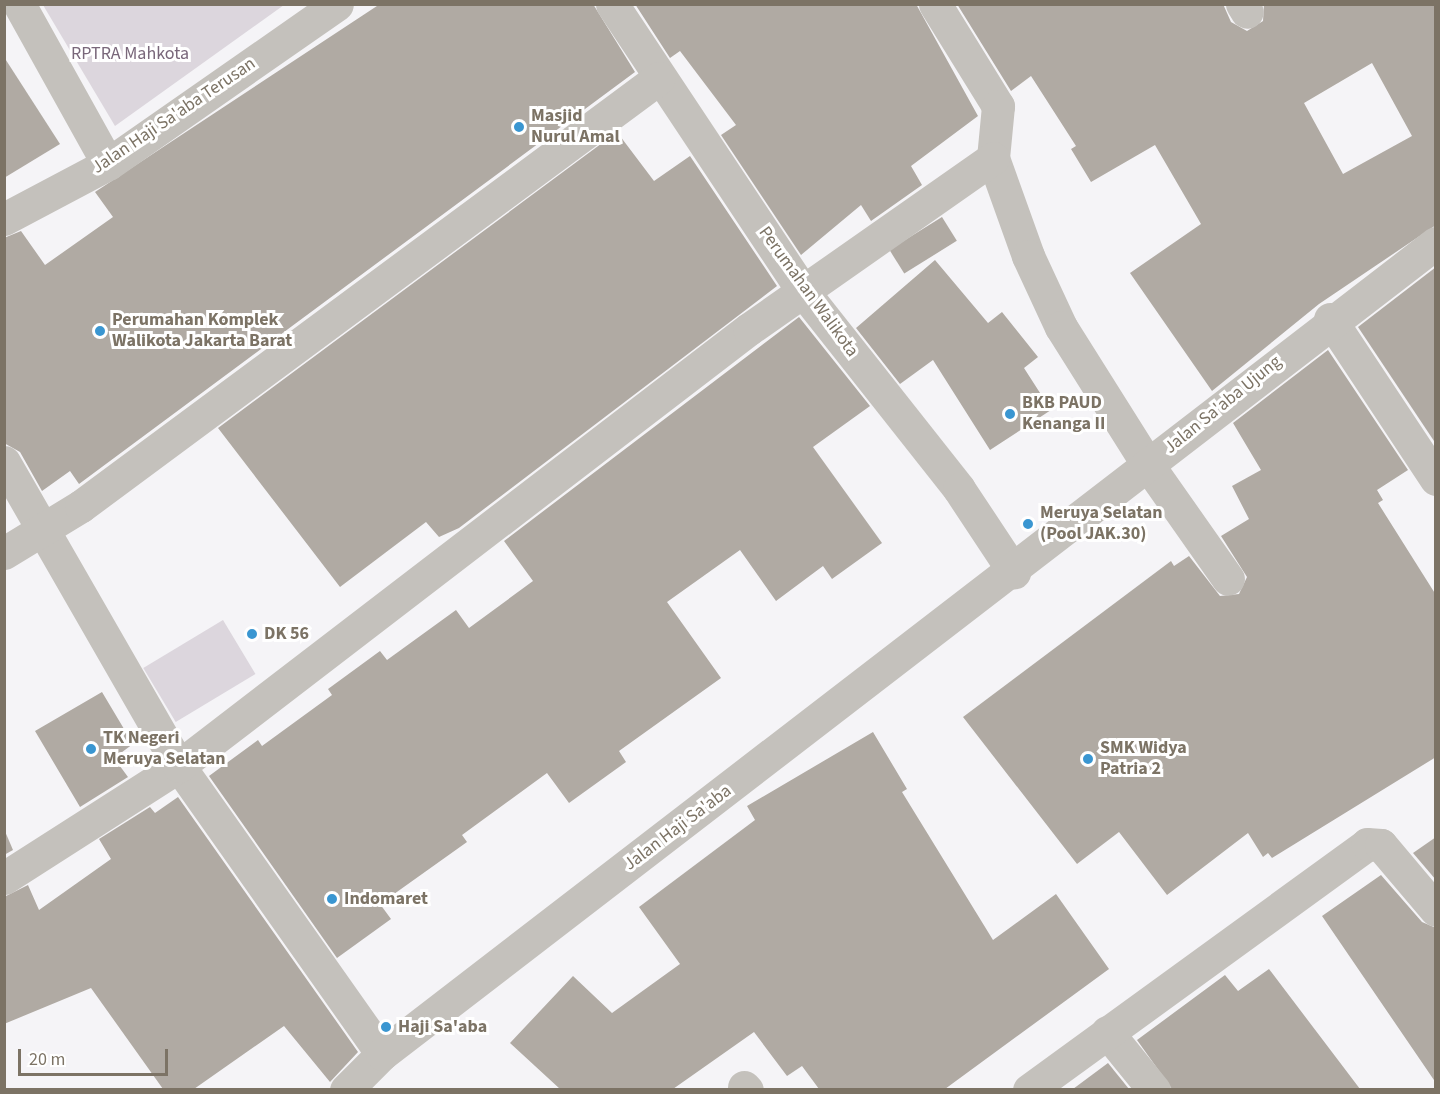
<!DOCTYPE html>
<html>
<head>
<meta charset="utf-8">
<style>
	body { margin:0 }
	#map { position:relative; width:1440px; height:1094px; overflow:hidden; background:#f5f4f7; font-family:"Source Sans 3",sans-serif }
	div>[style] { position:absolute }
	.green>* { inset:0; background:#dcd6dd; transform-origin:0 0 }
	.building>* { inset:0; background:#b0aaa3; transform-origin:0 0 }
	.minor>* { height:33px; margin:-16.5px; padding:0 16.5px; transform-origin:16.5px; border-radius:16.5px; background:#c4c1bc }
	.dots>* { width:16px; height:16px; translate:-50% -50%; box-sizing:border-box; border:3px solid #fff; border-radius:50% }
	span { translate:-50% -50%; white-space:nowrap; text-align:center; line-height:1.15; -webkit-text-stroke:6px #fff; paint-order:stroke }
	.park-label { font-size:18px; color:#79677a }
	.street-label { font-size:18px; color:#7c7365 }
	.poi-label { font-size:18px; color:#7c7365; font-weight:700 }
	.left { translate:0 -50%; text-align:left }
	.frame { position:absolute; inset:0; border:6px solid #7c7365; pointer-events:none }
	.scale { position:absolute; left:18px; top:1049px; width:150px; height:27px; box-sizing:border-box; border:3px solid #7c7365; border-top:0; padding-left:8px; font-size:18px; line-height:21px; white-space:nowrap; color:#7c7365; -webkit-text-stroke:4px #fff; paint-order:stroke }
</style>
</head>
<body>
<div id="map">
	<div class="green">
		<div style="clip-path:polygon(43px 5px,284px 5px,115px 126px)"></div>
		<div style="left:223px;top:620px;width:63px;height:93px;rotate:59deg"></div>
	</div>
	<div class="building">
		<div style="clip-path:polygon(380px 4px,593px 4px,635px 72px,79px 484px,70px 471px,42px 491px,20px 452px,4px 443px,4px 238px,21px 231px,45px 265px,113px 217px,95px 192px)"></div>
		<div style="clip-path:polygon(635px 4px,916px 4px,978px 116px,911px 166px,922px 185px,871px 221px,861px 205px,801px 255px,721px 135px,736px 125px,680px 51px,670px 58px)"></div>
		<div style="clip-path:polygon(evenodd,957px 4px,1223px 4px,1231px 22px,1247px 31px,1263px 21px,1264px 4px,1436px 4px,1436px 225px,1319px 304px,1212px 391px,1130px 273px,1201px 224px,1155px 145px,1091px 182px,1071px 149px,1076px 146px,1031px 76px,1011px 91px,957px 4px,1372px 63px,1412px 136px,1343px 174px,1304px 103px,1372px 63px)"></div>
		<div style="clip-path:polygon(4px 57px,60px 144px,4px 178px)"></div>
		<div style="clip-path:polygon(617px 132px,654px 181px,690px 156px,777px 286px,459px 528px,439px 537px,426px 522px,340px 587px,218px 428px)"></div>
		<div style="left:942px;top:217px;width:28px;height:62px;rotate:58deg"></div>
		<div style="clip-path:polygon(935px 260px,988px 323px,1002px 312px,1038px 357px,1024px 368px,1051px 410px,990px 450px,933px 360px,900px 384px,856px 328px)"></div>
		<div style="clip-path:polygon(1436px 267px,1436px 444px,1358px 327px)"></div>
		<div style="clip-path:polygon(799px 317px,870px 406px,813px 447px,882px 543px,832px 579px,823px 566px,776px 601px,740px 550px,667px 602px,721px 678px,619px 751px,626px 762px,569px 803px,547px 773px,462px 835px,467px 842px,380px 904px,391px 919px,337px 958px,209px 776px,258px 740px,262px 746px,332px 695px,328px 689px,380px 651px,387px 660px,456px 610px,469px 628px,533px 581px,504px 541px)"></div>
		<div style="clip-path:polygon(1328px 350px,1408px 470px,1377px 490px,1383px 500px,1378px 503px,1436px 595px,1436px 757px,1272px 858px,1268px 853px,1263px 857px,1248px 833px,1167px 895px,1119px 832px,1077px 864px,963px 717px,1171px 561px,1174px 566px,1189px 556px,1220px 596px,1239px 594px,1247px 577px,1221px 536px,1249px 519px,1232px 486px,1261px 470px,1233px 423px)"></div>
		<div style="clip-path:polygon(102px 692px,133px 744px,114px 758px,128px 777px,80px 807px,35px 731px)"></div>
		<div style="clip-path:polygon(873px 732px,907px 789px,902px 792px,993px 940px,1056px 894px,1109px 969px,945px 1089px,819px 1089px,802px 1066px,787px 1076px,754px 1032px,673px 1089px,560px 1089px,510px 1043px,573px 976px,612px 1013px,680px 964px,639px 907px,755px 820px,747px 806px)"></div>
		<div style="clip-path:polygon(178px 797px,358px 1052px,330px 1082px,284px 1026px,194px 1089px,163px 1089px,91px 988px,4px 1024px,4px 897px,28px 885px,39px 910px,111px 859px,99px 839px,150px 807px,155px 813px)"></div>
		<div style="clip-path:polygon(4px 829px,13px 850px,4px 855px)"></div>
		<div style="clip-path:polygon(1436px 837px,1436px 880px,1413px 853px)"></div>
		<div style="clip-path:polygon(1381px 875px,1422px 922px,1436px 928px,1436px 1083px,1322px 916px)"></div>
		<div style="clip-path:polygon(1269px 969px,1360px 1089px,1172px 1089px,1137px 1040px,1225px 975px,1238px 991px)"></div>
		<div style="clip-path:polygon(1108px 1063px,1129px 1089px,1073px 1089px)"></div>
	</div>
	<div class="minor">
		<div style="left:19px;top:4px;width:183px;rotate:60.9deg"></div>
		<div style="left:612px;top:4px;width:343px;rotate:56.4deg"></div>
		<div style="left:802px;top:290px;width:253px;rotate:51.7deg"></div>
		<div style="left:959px;top:489px;width:100px;rotate:56.5deg"></div>
		<div style="left:935px;top:4px;width:120px;rotate:58.3deg"></div>
		<div style="left:998px;top:106px;width:52px;rotate:95.5deg"></div>
		<div style="left:993px;top:158px;width:104px;rotate:70.3deg"></div>
		<div style="left:1028px;top:256px;width:78px;rotate:65.1deg"></div>
		<div style="left:1061px;top:327px;width:163px;rotate:57.8deg"></div>
		<div style="left:1148px;top:465px;width:139px;rotate:54.9deg"></div>
		<div style="left:1242px;top:4px;width:9px;rotate:58deg"></div>
		<div style="left:4px;top:219px;width:118px;rotate:-27.9deg"></div>
		<div style="left:108px;top:164px;width:279px;rotate:-34.9deg"></div>
		<div style="left:1330px;top:319px;width:192px;rotate:56.5deg"></div>
		<div style="left:4px;top:462px;width:351px;rotate:60.1deg"></div>
		<div style="left:179px;top:766px;width:352px;rotate:54.8deg"></div>
		<div style="left:4px;top:553px;width:90px;rotate:-31.4deg"></div>
		<div style="left:81px;top:506px;width:719px;rotate:-36.52deg"></div>
		<div style="left:4px;top:878px;width:208px;rotate:-32.6deg"></div>
		<div style="left:179px;top:766px;width:718px;rotate:-37.48deg"></div>
		<div style="left:749px;top:329px;width:298px;rotate:-35deg"></div>
		<div style="left:1107px;top:1032px;width:75px;rotate:51deg"></div>
		<div style="left:744px;top:1087px;width:4px;rotate:45deg"></div>
		<div style="left:346px;top:1090px;width:51px;rotate:-45deg"></div>
		<div style="left:382px;top:1054px;width:1330px;rotate:-37.58deg"></div>
		<div style="left:1029px;top:1090px;width:418px;rotate:-36deg"></div>
		<div style="left:1367px;top:844px;width:14px;rotate:4deg"></div>
		<div style="left:1381px;top:845px;width:85px;rotate:49.8deg"></div>
	</div>
	<div class="dots">
		<div style="left:519px;top:127px;background:#3a96d1"></div>
		<div style="left:100px;top:331px;background:#3a96d1"></div>
		<div style="left:1010px;top:414px;background:#3a96d1"></div>
		<div style="left:1028px;top:524px;background:#3a96d1"></div>
		<div style="left:252px;top:634px;background:#3a96d1"></div>
		<div style="left:91px;top:749px;background:#3a96d1"></div>
		<div style="left:1088px;top:759px;background:#3a96d1"></div>
		<div style="left:332px;top:899px;background:#3a96d1"></div>
		<div style="left:386px;top:1027px;background:#3a96d1"></div>
	</div>
	<div class="park-label">
		<span style="left:130px;top:54px">RPTRA Mahkota</span>
	</div>
	<div class="street-label">
		<span style="left:174px;top:116px;rotate:-34deg">Jalan Haji Sa'aba Terusan</span>
		<span style="left:808px;top:292px;rotate:54deg">Perumahan Walikota</span>
		<span style="left:1223px;top:405px;rotate:-39deg">Jalan Sa'aba Ujung</span>
		<span style="left:678px;top:828px;rotate:-37deg">Jalan Haji Sa'aba</span>
	</div>
	<div class="poi-label">
		<span class="left" style="left:531px;top:127px">Masjid<br>Nurul Amal</span>
		<span class="left" style="left:112px;top:331px">Perumahan Komplek<br>Walikota Jakarta Barat</span>
		<span class="left" style="left:1022px;top:414px">BKB PAUD<br>Kenanga II</span>
		<span class="left" style="left:1040px;top:524px">Meruya Selatan<br>(Pool JAK.30)</span>
		<span class="left" style="left:264px;top:634px">DK 56</span>
		<span class="left" style="left:103px;top:749px">TK Negeri<br>Meruya Selatan</span>
		<span class="left" style="left:1100px;top:759px">SMK Widya<br>Patria 2</span>
		<span class="left" style="left:344px;top:899px">Indomaret</span>
		<span class="left" style="left:398px;top:1027px">Haji Sa'aba</span>
	</div>
	<div class="frame"></div>
	<div class="scale">20 m</div>
</div>
</body>
</html>
